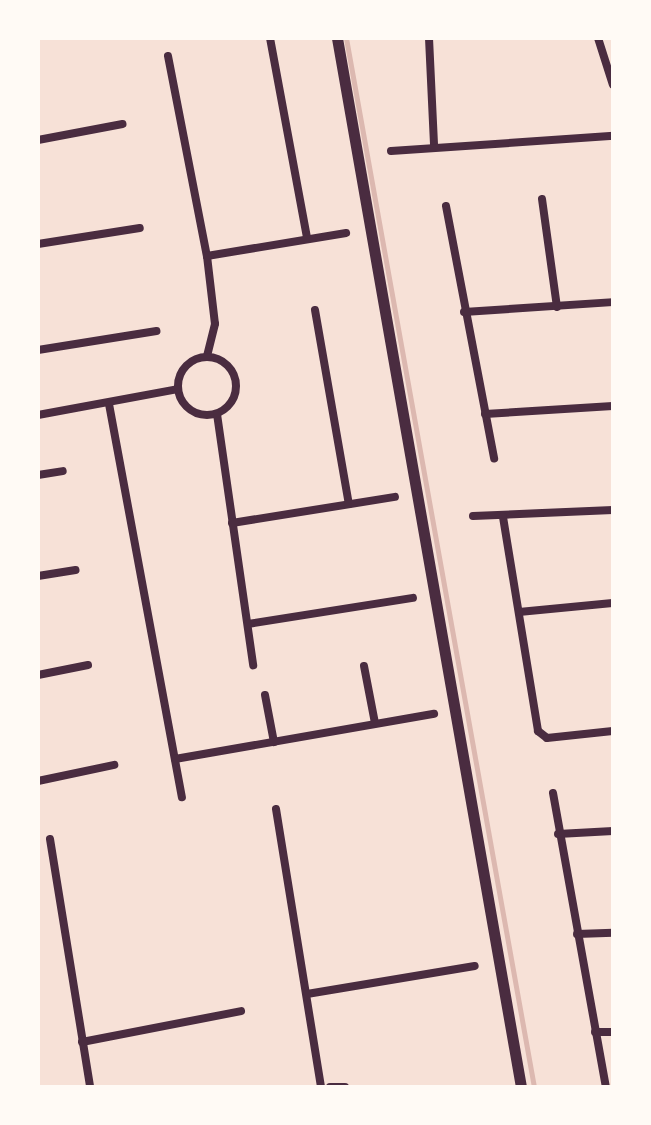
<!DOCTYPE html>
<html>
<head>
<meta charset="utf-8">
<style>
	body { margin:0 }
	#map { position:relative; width:651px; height:1125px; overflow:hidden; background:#f7e1d7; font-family:"Work Sans",sans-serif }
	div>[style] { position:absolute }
	.stream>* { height:5px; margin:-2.5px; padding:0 2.5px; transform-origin:2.5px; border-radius:2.5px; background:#dcb8b0 }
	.minor>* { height:8px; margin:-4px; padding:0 4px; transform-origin:4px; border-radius:4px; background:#4a2c40 }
	.minor>.ring { margin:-4px; padding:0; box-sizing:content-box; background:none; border:8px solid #4a2c40; border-radius:50% }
	.secondary>* { height:11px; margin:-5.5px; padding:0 5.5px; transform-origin:5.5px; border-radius:5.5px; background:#4a2c40 }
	span { translate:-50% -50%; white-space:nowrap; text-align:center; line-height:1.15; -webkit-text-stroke:8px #fffaf5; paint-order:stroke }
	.frame { position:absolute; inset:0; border:40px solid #fffaf5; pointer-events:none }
</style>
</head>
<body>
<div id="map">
	<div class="stream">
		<div style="left:346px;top:38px;width:1066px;rotate:79.84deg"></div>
	</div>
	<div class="minor">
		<div style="left:270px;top:38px;width:203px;rotate:79.5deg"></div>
		<div style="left:429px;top:38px;width:107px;rotate:87.3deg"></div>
		<div style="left:598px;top:38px;width:49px;rotate:72.3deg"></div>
		<div style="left:168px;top:56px;width:204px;rotate:79deg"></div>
		<div style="left:207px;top:256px;width:68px;rotate:83.3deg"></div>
		<div style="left:215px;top:324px;width:34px;rotate:104deg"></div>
		<div style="left:38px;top:140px;width:86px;rotate:-10.7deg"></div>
		<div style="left:391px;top:151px;width:223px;rotate:-3.9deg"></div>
		<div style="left:542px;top:199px;width:109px;rotate:82.1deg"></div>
		<div style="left:446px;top:206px;width:257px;rotate:79.2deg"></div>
		<div style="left:38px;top:244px;width:103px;rotate:-8.9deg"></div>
		<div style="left:207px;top:256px;width:141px;rotate:-9.4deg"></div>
		<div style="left:315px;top:310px;width:197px;rotate:80.1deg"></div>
		<div style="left:464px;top:312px;width:149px;rotate:-3.8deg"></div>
		<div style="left:38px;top:350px;width:120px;rotate:-9.1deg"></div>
		<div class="ring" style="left:178px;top:357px;width:50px;height:50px"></div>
		<div style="left:109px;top:404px;width:400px;rotate:79.5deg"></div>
		<div style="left:217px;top:414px;width:254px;rotate:81.8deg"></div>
		<div style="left:485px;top:414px;width:128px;rotate:-3.6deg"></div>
		<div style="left:38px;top:415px;width:142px;rotate:-10.5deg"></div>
		<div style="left:38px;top:475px;width:25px;rotate:-9deg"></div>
		<div style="left:473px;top:516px;width:140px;rotate:-2.5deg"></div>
		<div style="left:503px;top:517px;width:217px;rotate:80.7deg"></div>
		<div style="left:538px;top:731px;width:11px;rotate:38deg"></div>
		<div style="left:547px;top:738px;width:66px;rotate:-6.1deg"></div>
		<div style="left:232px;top:523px;width:165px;rotate:-9.1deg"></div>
		<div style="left:38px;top:576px;width:38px;rotate:-9deg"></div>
		<div style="left:519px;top:612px;width:94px;rotate:-5.5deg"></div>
		<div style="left:248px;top:624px;width:167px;rotate:-9deg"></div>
		<div style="left:364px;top:666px;width:58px;rotate:79.1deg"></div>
		<div style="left:38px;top:675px;width:51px;rotate:-11.3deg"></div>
		<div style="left:265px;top:695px;width:48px;rotate:79.2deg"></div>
		<div style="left:175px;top:759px;width:263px;rotate:-9.9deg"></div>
		<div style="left:38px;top:781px;width:78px;rotate:-11.9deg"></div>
		<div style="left:553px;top:793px;width:299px;rotate:79.8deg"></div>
		<div style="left:276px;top:809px;width:282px;rotate:80.8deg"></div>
		<div style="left:558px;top:834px;width:55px;rotate:-3.1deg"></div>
		<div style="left:50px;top:839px;width:251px;rotate:80.8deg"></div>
		<div style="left:577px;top:934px;width:36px;rotate:-2deg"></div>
		<div style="left:307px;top:994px;width:170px;rotate:-9.5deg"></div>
		<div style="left:595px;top:1032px;width:18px"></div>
		<div style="left:82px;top:1042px;width:162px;rotate:-11deg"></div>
		<div style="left:330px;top:1087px;width:15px"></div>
	</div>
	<div class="secondary">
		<div style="left:337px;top:38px;width:1065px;rotate:80.05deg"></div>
	</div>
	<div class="frame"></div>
</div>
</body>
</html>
